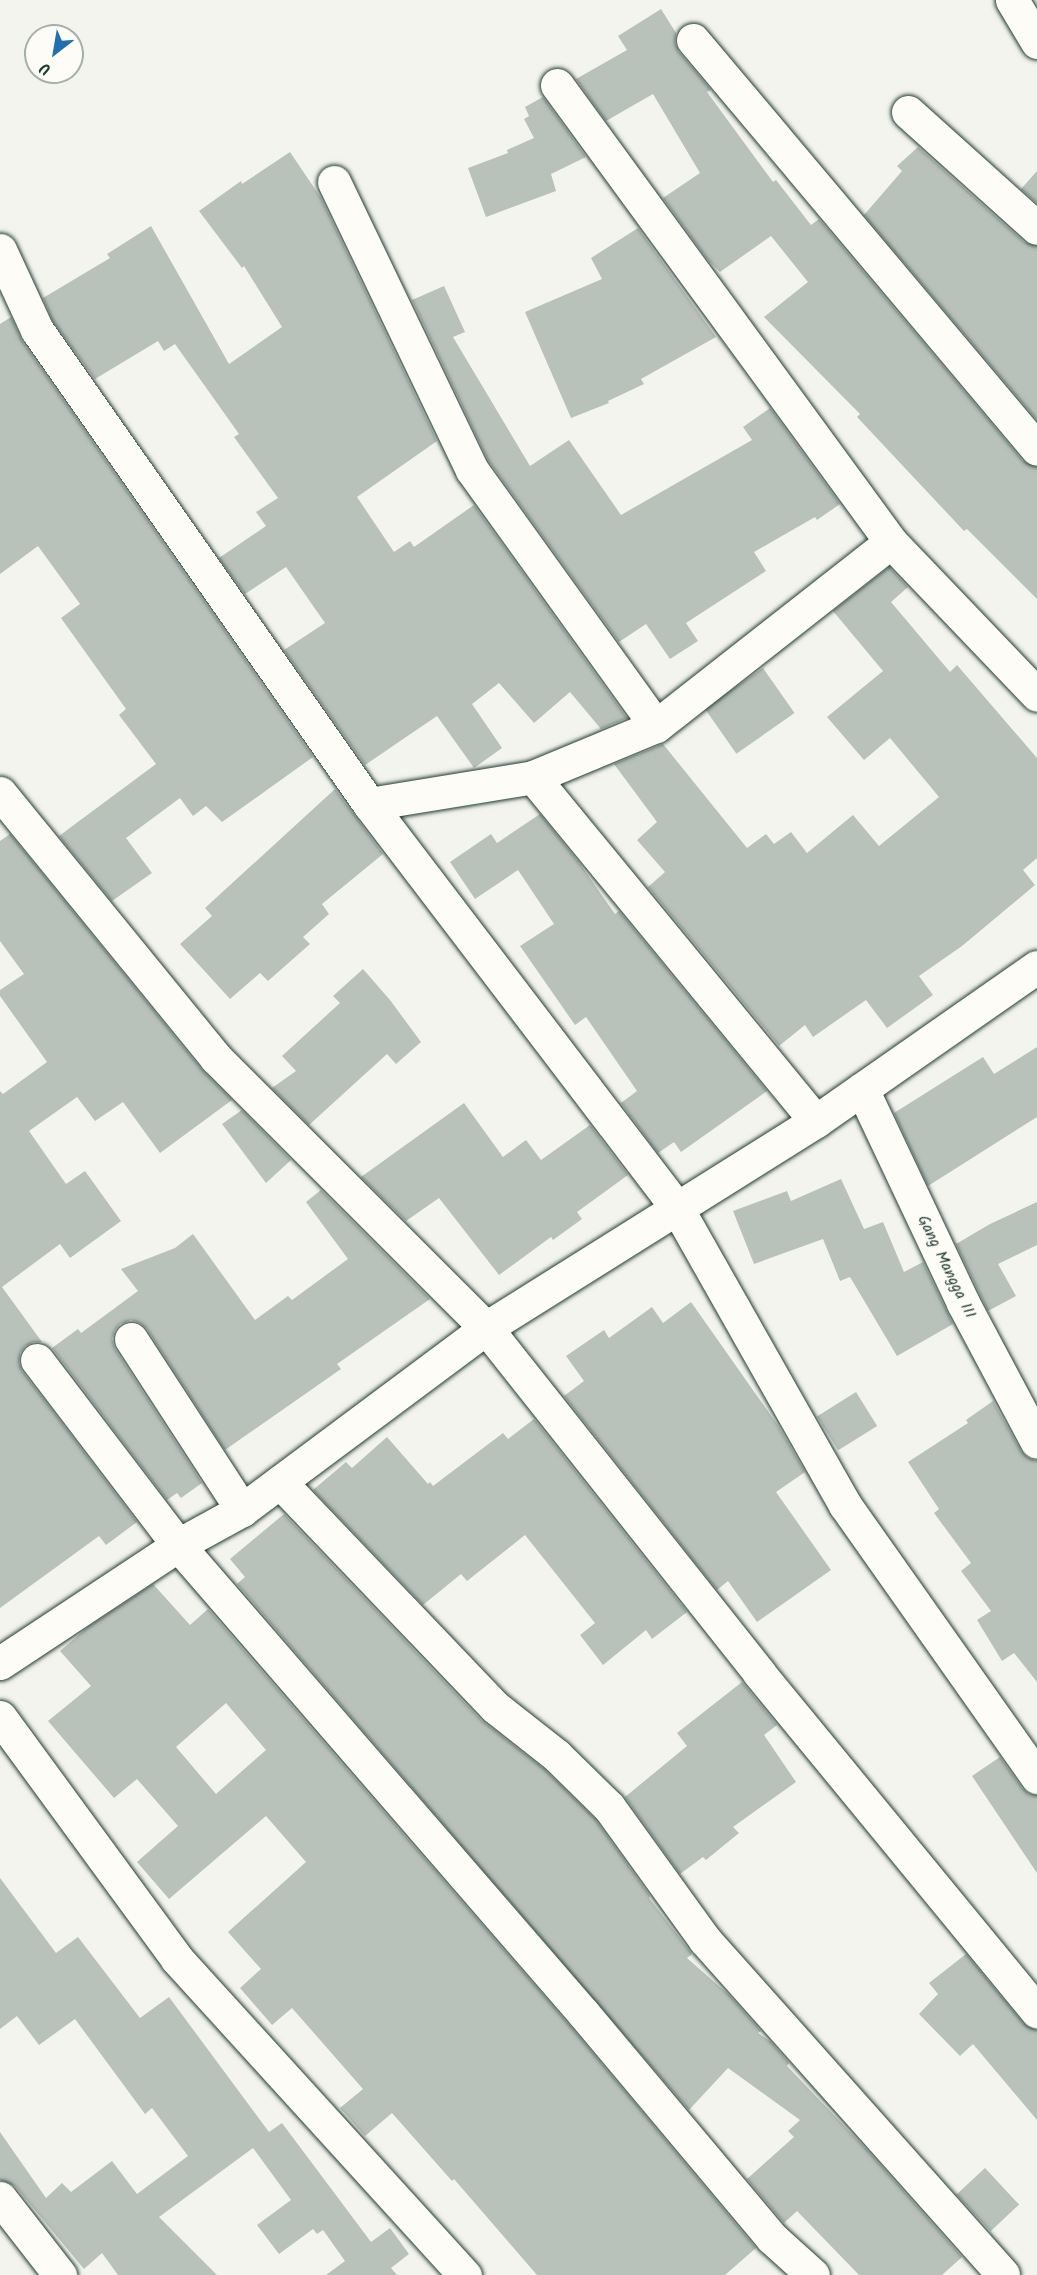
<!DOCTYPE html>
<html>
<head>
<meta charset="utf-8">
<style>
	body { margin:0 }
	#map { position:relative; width:1037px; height:2275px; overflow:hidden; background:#f4f4ef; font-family:Kalam,sans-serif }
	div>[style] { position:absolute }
	.building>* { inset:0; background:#b9c1bb; transform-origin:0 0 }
	.roads { filter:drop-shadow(0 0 2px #1f3d34) drop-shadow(0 0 2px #1f3d34) }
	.street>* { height:33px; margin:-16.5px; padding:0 16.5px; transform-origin:16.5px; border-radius:16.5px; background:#fdfcf7 }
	span { translate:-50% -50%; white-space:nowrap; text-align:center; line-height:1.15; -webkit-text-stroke:5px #fdfcf7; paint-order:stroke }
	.street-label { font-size:16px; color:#1f3d34 }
	.north { position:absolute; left:24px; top:24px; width:60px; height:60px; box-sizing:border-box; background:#fdfcf7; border:2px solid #a4b0a9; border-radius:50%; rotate:211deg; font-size:16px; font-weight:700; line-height:24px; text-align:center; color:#1f3d34 }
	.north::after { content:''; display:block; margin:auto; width:21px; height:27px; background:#1f6fb2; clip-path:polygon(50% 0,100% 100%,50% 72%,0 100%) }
</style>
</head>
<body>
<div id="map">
	<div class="building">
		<div style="clip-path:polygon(661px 9px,676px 33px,675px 43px,679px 52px,711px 90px,707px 92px,773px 182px,776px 180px,811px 225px,819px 219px,1023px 461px,1037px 467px,1037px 599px,967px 529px,964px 531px,857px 417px,860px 414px,764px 317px,808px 282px,771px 236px,720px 272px,708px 260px,663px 198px,700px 173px,653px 94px,606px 121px,576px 79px,627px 50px,618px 36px)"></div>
		<div style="clip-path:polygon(543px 97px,586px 157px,551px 174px,556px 191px,486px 217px,468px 168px,508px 153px,507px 150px,534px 138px,524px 119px,529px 116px,525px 107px)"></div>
		<div style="clip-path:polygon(918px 147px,1024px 242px,1037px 246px,1037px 420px,864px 215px,902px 171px,897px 166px)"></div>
		<div style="clip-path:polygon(290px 152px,321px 198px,437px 441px,357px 497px,394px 552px,410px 541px,414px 547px,474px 505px,627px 718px,601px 729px,570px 692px,534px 723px,499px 683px,472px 704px,502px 748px,474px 768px,437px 716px,365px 765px,284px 650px,325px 623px,286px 567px,245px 594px,219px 558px,266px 526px,256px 512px,278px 498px,234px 437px,239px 434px,175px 344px,164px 351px,158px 341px,95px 379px,53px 321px,43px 298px,110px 258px,107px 254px,151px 226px,229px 364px,282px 327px,244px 266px,242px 268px,199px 211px,241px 181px,242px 184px)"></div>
		<div style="clip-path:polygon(1037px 171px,1037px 203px,1021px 189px)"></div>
		<div style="clip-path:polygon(638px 228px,716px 337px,641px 379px,644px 384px,608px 401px,609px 403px,571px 418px,525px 312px,602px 279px,591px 258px)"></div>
		<div style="clip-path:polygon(444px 286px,465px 332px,453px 337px,530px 466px,569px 440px,621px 515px,752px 440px,743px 427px,770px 408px,840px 504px,817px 520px,815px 517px,754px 552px,766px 571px,686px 623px,698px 641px,670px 659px,646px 624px,619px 642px,488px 460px,412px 300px)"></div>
		<div style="clip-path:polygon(11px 317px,22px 341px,313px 757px,222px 822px,206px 806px,193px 816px,180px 798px,126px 838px,152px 873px,112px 901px,59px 836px,156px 764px,119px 715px,126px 709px,61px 618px,80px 604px,38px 546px,0 574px,0 324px)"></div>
		<div style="clip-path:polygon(889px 567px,908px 587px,891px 602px,950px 672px,957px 665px,1037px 758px,1037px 858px,1023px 870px,1035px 885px,962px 946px,919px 976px,933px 995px,887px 1028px,866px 1000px,813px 1037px,805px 1025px,779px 1046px,648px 887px,665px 872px,637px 840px,657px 822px,614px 764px,663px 744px,747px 848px,766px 834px,774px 844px,791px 832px,807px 853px,853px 815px,879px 846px,939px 797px,890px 738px,864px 760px,827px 717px,883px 671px,833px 611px)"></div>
		<div style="left:763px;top:668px;width:55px;height:71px;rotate:55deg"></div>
		<div style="clip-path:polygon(335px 789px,383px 854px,322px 904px,329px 914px,303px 937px,310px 944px,268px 981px,260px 973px,230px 999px,180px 944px,212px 916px,205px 908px)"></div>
		<div style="clip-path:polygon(540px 814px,580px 864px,615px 914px,619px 911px,767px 1091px,681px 1152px,674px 1142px,658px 1153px,621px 1103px,637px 1091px,586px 1017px,575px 1025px,520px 946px,554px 924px,518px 870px,475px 899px,450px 862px,491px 834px,497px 843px)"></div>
		<div style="clip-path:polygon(10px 834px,202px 1070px,232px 1100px,160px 1153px,123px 1102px,95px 1121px,77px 1097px,29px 1131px,66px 1184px,85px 1171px,121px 1221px,70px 1258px,60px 1244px,2px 1287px,42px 1342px,34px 1342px,25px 1346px,20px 1353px,19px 1363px,22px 1371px,137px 1522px,106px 1545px,99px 1536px,0 1608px,0 1091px,3px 1094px,47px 1062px,0 996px,0 990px,24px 974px,0 941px,0 841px)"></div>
		<div style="clip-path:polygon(363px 969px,390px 1000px,421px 1042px,396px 1064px,387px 1054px,309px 1125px,272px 1088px,296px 1071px,282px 1056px,340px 1003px,333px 996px)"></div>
		<div style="clip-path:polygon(1037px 1047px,1037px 1117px,928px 1186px,894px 1113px,983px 1057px,994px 1074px)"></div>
		<div style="clip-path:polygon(464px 1103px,503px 1157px,526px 1140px,541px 1160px,590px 1125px,628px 1175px,577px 1212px,582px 1219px,553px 1240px,551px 1237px,499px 1275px,439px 1198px,406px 1221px,361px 1177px)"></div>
		<div style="clip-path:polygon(242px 1110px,291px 1160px,266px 1183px,222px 1124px)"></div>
		<div style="clip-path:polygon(841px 1179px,864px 1229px,883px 1222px,904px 1272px,923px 1262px,953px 1324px,897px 1356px,850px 1277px,840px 1281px,823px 1239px,754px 1264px,733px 1211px,787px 1191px,791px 1201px)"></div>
		<div style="clip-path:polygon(321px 1190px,430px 1299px,337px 1364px,341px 1369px,225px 1450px,147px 1329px,140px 1323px,131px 1320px,120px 1324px,115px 1330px,112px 1339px,115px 1349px,202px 1483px,181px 1498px,177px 1493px,167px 1500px,52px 1348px,78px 1329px,81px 1333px,138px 1291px,121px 1269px,175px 1248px,193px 1234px,255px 1320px,288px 1296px,292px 1300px,348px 1259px,306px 1202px)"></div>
		<div style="clip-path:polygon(1037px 1202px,1037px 1245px,998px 1264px,1016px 1296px,988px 1311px,956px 1244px,990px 1224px)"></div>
		<div style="clip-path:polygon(691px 1302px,779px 1427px,805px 1472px,776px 1492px,831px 1570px,757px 1622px,728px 1581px,717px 1590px,564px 1396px,584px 1381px,566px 1356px,604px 1330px,609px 1338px,652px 1307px,663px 1323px)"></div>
		<div style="left:856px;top:1392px;width:40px;height:46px;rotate:58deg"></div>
		<div style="clip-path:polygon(993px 1401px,1021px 1451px,1028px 1458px,1037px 1461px,1037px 1682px,1014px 1653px,1002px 1661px,977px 1620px,991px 1611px,961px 1571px,971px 1563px,934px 1513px,939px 1509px,908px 1462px,968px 1423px,966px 1420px)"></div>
		<div style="clip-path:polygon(534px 1419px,687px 1612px,652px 1639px,646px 1630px,603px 1665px,580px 1635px,595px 1623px,525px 1535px,467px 1581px,461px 1574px,423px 1605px,313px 1490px,346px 1462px,352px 1468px,387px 1437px,428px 1484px,430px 1482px,433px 1486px,503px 1433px,508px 1439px)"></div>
		<div style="clip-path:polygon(284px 1514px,481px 1720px,544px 1769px,595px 1819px,650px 1896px,649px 1898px,692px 1954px,687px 1958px,729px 1995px,761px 2031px,758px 2033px,771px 2042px,789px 2063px,787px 2066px,868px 2151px,962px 2257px,942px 2275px,859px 2275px,797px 2211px,784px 2223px,747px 2179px,794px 2137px,788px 2131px,800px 2120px,728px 2068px,689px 2110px,237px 1584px,245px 1577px,230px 1559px)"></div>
		<div style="clip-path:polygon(evenodd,153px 1584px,190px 1625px,208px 1609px,570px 2026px,756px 2248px,725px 2275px,537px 2275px,454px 2179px,452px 2181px,392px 2113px,365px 2136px,340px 2108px,363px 2089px,292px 2008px,272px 2025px,240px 1988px,261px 1969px,228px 1932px,306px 1862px,266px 1816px,169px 1899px,137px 1862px,178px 1826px,137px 1779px,114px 1798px,48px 1721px,91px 1686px,60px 1651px,88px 1627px,153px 1584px,226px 1703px,266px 1750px,216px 1794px,176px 1747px,226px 1703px)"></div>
		<div style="clip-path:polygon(742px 1682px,777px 1725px,764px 1735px,796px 1782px,733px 1827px,739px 1833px,706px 1860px,703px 1857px,680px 1874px,625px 1797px,687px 1746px,677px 1733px)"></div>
		<div style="clip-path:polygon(1000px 1757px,1022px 1788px,1029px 1794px,1037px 1795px,1037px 1873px,972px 1776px)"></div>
		<div style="clip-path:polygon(0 1878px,56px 1953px,78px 1937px,140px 2018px,169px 1997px,269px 2132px,282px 2123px,371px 2242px,390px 2228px,409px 2254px,391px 2268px,397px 2275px,326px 2275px,345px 2261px,323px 2230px,317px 2234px,313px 2229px,279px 2254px,257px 2225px,291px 2200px,253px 2148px,159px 2217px,217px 2275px,118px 2275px,102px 2253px,84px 2269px,15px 2186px,0 2180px,0 2132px,46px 2198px,62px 2183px,71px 2192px,112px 2161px,137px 2194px,188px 2156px,152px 2108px,145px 2114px,75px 2019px,39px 2045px,17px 2016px,0 2029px)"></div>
		<div style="clip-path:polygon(966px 1954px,1023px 2023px,1037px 2030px,1037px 2120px,973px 2044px,960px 2056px,919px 2014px,938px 1994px,929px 1983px)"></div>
		<div style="left:985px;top:2168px;width:50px;height:39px;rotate:47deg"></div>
	</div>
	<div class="roads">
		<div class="street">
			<div style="left:1012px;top:0;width:49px;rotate:59.2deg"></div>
			<div style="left:693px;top:40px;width:534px;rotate:49.93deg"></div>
			<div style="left:557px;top:85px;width:566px;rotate:53.84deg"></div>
			<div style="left:891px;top:542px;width:211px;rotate:46.3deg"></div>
			<div style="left:908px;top:112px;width:173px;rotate:42deg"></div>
			<div style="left:334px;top:182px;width:319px;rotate:64.4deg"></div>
			<div style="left:472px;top:470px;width:315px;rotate:54.3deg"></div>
			<div style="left:0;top:250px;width:88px;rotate:65.2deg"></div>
			<div style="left:37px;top:330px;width:579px;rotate:54.99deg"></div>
			<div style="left:369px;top:804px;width:508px;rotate:52.68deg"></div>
			<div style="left:677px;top:1208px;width:341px;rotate:60.5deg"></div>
			<div style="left:845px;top:1505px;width:333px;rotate:54.8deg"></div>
			<div style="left:533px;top:777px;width:445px;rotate:50.6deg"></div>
			<div style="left:0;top:793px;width:342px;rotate:50.8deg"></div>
			<div style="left:216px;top:1058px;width:382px;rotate:45deg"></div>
			<div style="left:486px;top:1328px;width:440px;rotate:51.6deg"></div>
			<div style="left:759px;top:1673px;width:438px;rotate:50.6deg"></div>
			<div style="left:369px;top:804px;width:166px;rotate:-9.3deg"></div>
			<div style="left:533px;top:777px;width:133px;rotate:-22.5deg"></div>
			<div style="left:656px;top:726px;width:298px;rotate:-38.1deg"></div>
			<div style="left:862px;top:1089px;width:237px;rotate:64.7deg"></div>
			<div style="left:963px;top:1303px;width:157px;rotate:62deg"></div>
			<div style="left:131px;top:1339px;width:204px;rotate:57deg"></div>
			<div style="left:37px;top:1360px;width:233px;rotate:52.7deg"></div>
			<div style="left:178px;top:1545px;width:620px;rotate:49.12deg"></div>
			<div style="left:584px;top:2014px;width:292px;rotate:50deg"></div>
			<div style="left:772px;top:2238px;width:55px;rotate:42.1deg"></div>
			<div style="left:280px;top:1482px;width:311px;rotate:46.3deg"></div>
			<div style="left:495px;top:1707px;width:78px;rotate:38.2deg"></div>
			<div style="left:556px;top:1755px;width:74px;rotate:44.5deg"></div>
			<div style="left:609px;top:1807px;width:164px;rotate:54.2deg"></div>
			<div style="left:705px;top:1940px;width:448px;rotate:48.3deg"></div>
			<div style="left:0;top:1663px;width:214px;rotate:-33.5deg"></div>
			<div style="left:178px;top:1545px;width:73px;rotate:-28.7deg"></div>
			<div style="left:242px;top:1510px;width:304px;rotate:-36.7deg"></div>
			<div style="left:486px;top:1328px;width:390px;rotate:-32.1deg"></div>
			<div style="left:816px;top:1121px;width:269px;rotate:-34.9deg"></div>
			<div style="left:0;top:1717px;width:300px;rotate:53.8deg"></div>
			<div style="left:177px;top:1959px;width:428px;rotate:47.7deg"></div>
			<div style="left:0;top:2198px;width:98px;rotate:52.1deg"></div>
		</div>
	</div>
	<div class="street-label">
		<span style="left:946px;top:1267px;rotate:64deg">Gang Mangga III</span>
	</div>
	<div class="north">U</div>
</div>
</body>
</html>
